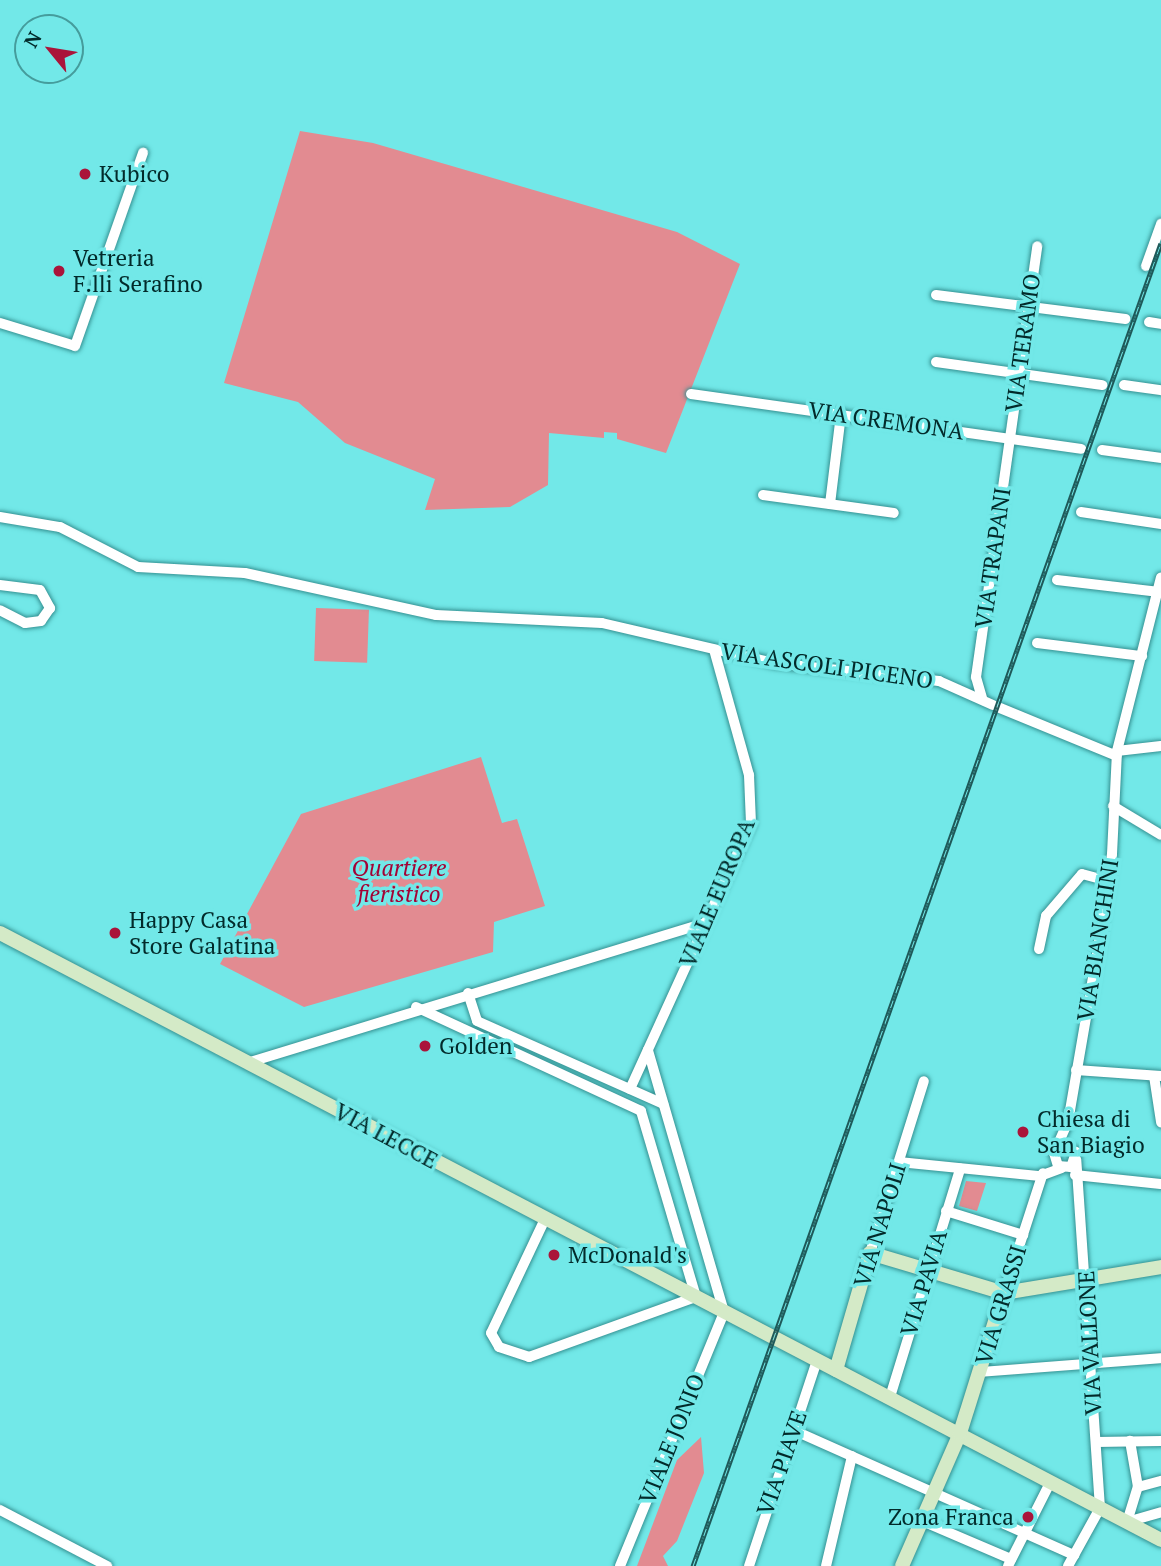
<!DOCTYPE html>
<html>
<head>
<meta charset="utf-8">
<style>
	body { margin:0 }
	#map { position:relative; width:1161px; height:1566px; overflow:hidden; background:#72e8e8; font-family:"PT Serif",serif }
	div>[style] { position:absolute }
	.green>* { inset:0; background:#e28b91; transform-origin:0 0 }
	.roads { filter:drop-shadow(0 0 2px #359192) drop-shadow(0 0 2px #359192) }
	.street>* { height:10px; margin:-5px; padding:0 5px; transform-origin:5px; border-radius:5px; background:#fff }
	.secondary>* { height:14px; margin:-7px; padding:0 7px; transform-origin:7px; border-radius:7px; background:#d4eac7 }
	.rail>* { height:5px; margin-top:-2.5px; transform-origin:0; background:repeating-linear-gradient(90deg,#72e8e8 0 8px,#1e5959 0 16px); box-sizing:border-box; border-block:2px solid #1e5959 }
	.dots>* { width:19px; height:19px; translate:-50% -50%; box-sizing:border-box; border:4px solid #72e8e8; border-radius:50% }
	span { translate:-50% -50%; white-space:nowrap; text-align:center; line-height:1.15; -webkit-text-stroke:7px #72e8e8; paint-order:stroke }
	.poi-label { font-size:23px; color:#022a2a }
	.left { translate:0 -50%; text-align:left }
	.right { translate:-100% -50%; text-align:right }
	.street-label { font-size:23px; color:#022a2a }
	.park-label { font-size:23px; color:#a40234; font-style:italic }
	.north { position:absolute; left:14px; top:14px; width:70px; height:70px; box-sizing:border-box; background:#72e8e8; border:2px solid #459c9c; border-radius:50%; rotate:300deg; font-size:19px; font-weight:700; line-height:28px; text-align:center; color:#022a2a }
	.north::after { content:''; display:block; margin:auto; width:24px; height:32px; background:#aa143a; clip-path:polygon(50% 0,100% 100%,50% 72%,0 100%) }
</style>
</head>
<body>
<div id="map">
	<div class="green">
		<div style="clip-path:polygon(300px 131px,373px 143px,677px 232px,740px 264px,666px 453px,617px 439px,617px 433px,604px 432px,604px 438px,549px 433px,548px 485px,510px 507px,425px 510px,435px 479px,345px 443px,298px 402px,224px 383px)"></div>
		<div style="left:316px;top:608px;width:53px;height:53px;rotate:2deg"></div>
		<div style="clip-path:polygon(481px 757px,502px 823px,517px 819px,545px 906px,494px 922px,493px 952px,304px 1007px,220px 964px,301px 814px)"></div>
		<div style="clip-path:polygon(966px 1181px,986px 1183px,977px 1211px,959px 1206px)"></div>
		<div style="clip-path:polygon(701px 1437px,704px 1473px,677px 1541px,663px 1556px,668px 1566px,637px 1566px,677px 1460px)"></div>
	</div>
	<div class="roads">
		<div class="street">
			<div style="left:1146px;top:266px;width:45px;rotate:-70.3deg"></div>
			<div style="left:936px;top:295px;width:191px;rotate:7.2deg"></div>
			<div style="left:1149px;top:322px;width:12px;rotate:9deg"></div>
			<div style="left:0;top:323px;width:78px;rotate:17deg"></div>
			<div style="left:75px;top:346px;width:205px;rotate:-70.6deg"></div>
			<div style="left:936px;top:362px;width:168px;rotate:7.9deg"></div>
			<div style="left:1124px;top:385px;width:37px;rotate:8deg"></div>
			<div style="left:691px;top:394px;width:394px;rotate:8deg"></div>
			<div style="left:1102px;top:450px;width:60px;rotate:7.7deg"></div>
			<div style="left:763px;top:495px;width:132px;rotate:7.8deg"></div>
			<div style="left:830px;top:504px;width:91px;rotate:-83deg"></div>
			<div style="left:1081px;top:512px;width:81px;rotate:8.5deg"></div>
			<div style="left:0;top:517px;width:61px;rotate:9.5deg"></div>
			<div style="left:60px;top:527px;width:88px;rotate:27.1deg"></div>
			<div style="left:138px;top:567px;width:107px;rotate:3.2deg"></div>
			<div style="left:245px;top:573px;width:196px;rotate:12.4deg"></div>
			<div style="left:436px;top:615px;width:166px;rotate:2.8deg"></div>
			<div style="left:602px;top:623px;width:177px;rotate:13.1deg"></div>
			<div style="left:774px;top:663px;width:166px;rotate:6.2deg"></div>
			<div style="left:939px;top:681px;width:59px;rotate:24deg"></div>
			<div style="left:1057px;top:580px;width:103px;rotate:6.7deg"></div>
			<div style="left:0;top:585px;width:40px;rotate:7.1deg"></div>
			<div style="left:40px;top:590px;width:21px;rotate:61deg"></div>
			<div style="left:50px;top:608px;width:16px;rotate:125deg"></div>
			<div style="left:41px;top:621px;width:16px;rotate:173deg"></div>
			<div style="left:25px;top:623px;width:28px;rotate:-153deg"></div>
			<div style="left:1037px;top:643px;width:106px;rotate:7.1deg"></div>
			<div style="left:982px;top:698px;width:22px;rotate:-106deg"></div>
			<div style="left:976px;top:677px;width:435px;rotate:-81.9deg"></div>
			<div style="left:1000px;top:708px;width:126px;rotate:22.3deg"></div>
			<div style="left:1117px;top:751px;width:44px;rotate:-6.5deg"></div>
			<div style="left:1113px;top:806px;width:56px;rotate:31.1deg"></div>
			<div style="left:1039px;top:949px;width:34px;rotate:-78deg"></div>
			<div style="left:1046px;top:916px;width:55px;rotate:-49.4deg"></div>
			<div style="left:1082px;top:874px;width:27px;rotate:15deg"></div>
			<div style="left:468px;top:993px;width:29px;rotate:72deg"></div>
			<div style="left:477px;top:1021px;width:204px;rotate:24deg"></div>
			<div style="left:416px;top:1007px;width:248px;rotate:24.8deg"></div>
			<div style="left:247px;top:1063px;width:479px;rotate:-17deg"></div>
			<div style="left:1076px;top:1070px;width:85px;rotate:4deg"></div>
			<div style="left:1154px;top:1076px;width:47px;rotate:81.3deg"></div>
			<div style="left:630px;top:1089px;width:292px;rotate:-65.5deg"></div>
			<div style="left:751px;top:823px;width:48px;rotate:-92.4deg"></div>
			<div style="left:749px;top:775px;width:130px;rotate:-105.6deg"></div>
			<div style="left:1061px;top:1145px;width:17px;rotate:25deg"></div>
			<div style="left:1076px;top:1152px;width:16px;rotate:108deg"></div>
			<div style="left:1071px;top:1167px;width:13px;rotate:-176deg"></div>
			<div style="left:1058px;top:1166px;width:14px;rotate:-107deg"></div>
			<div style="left:1054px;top:1153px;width:34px;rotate:-66deg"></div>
			<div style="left:1068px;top:1122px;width:183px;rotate:-80.2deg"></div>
			<div style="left:1099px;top:942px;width:89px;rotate:-81.6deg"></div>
			<div style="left:1112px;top:854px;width:103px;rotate:-87.2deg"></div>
			<div style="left:1117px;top:751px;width:179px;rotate:-75.8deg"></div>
			<div style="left:899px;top:1162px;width:142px;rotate:5.7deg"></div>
			<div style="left:1040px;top:1176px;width:23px;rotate:-20deg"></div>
			<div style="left:1075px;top:1175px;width:86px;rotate:6deg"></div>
			<div style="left:946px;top:1211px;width:81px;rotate:17.3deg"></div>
			<div style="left:545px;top:1219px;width:126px;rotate:115.3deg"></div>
			<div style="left:491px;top:1333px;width:16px;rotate:60deg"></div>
			<div style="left:499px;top:1347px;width:32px;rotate:18deg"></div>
			<div style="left:529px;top:1357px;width:177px;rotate:-19.8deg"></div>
			<div style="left:696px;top:1297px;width:194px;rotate:-106.5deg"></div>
			<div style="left:870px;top:1253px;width:180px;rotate:-72.6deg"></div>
			<div style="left:1004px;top:1293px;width:126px;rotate:-72deg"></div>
			<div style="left:980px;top:1372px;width:182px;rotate:-4.4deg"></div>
			<div style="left:890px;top:1397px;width:239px;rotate:-72.9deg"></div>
			<div style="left:793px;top:1430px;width:308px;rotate:24deg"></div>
			<div style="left:1096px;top:1442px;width:65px;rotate:-0.9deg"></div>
			<div style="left:1138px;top:1487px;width:24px;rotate:-15deg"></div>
			<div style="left:0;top:1510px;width:121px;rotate:27.6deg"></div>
			<div style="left:922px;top:1521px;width:97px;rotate:23.1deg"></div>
			<div style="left:1127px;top:1522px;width:37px;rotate:-73deg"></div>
			<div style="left:1138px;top:1487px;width:47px;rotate:-99.9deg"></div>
			<div style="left:1127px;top:1522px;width:35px;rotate:-16deg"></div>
			<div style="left:620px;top:1566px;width:274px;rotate:-67.7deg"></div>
			<div style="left:724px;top:1312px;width:273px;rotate:-106.2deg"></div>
			<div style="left:749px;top:1566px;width:217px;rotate:-71.7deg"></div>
			<div style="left:826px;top:1566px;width:113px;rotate:-76.7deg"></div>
			<div style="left:1008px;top:1566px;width:95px;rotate:-63.2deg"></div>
			<div style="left:1068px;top:1566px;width:66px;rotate:-61.1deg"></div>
			<div style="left:1100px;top:1508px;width:349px;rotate:-93.9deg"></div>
		</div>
		<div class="secondary">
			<div style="left:0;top:933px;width:1310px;rotate:27.6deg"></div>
			<div style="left:836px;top:1370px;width:122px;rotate:-73.8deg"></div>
			<div style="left:870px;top:1253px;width:140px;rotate:16.6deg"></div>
			<div style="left:1004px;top:1293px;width:159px;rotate:-9.4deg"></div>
			<div style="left:902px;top:1566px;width:145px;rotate:-66.4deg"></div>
			<div style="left:960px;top:1433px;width:147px;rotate:-72.6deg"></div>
		</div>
	</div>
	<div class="rail">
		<div style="left:693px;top:1566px;width:1403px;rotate:-70.52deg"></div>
	</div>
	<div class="dots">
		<div style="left:85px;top:174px;background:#aa143a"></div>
		<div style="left:59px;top:271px;background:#aa143a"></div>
		<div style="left:115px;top:933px;background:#aa143a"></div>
		<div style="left:425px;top:1046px;background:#aa143a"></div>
		<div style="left:1023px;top:1132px;background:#aa143a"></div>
		<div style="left:554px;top:1255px;background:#aa143a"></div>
		<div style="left:1028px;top:1517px;background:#aa143a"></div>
	</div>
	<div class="poi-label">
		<span class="left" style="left:99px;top:174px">Kubico</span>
		<span class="left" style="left:73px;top:271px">Vetreria<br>F.lli Serafino</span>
		<span class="left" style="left:129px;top:933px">Happy Casa<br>Store Galatina</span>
		<span class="left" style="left:439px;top:1046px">Golden</span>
		<span class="left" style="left:1037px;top:1132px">Chiesa di<br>San Biagio</span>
		<span class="left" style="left:568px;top:1255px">McDonald's</span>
		<span class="right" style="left:1014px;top:1517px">Zona Franca</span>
	</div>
	<div class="street-label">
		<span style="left:1023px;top:343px;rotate:-82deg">VIA TERAMO</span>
		<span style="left:886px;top:421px;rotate:8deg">VIA CREMONA</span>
		<span style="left:993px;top:558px;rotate:-82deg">VIA TRAPANI</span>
		<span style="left:827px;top:666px;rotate:8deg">VIA ASCOLI PICENO</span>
		<span style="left:717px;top:893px;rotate:-67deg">VIALE EUROPA</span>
		<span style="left:1098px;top:940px;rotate:-81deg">VIA BIANCHINI</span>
		<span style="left:386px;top:1136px;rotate:28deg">VIA LECCE</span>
		<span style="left:880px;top:1225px;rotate:-73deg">VIA NAPOLI</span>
		<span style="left:924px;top:1283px;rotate:-73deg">VIA PAVIA</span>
		<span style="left:1001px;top:1305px;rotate:-73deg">VIA GRASSI</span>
		<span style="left:1090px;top:1343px;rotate:-93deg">VIA VALLONE</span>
		<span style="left:672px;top:1439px;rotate:-68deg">VIALE JONIO</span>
		<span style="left:782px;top:1463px;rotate:-71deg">VIA PIAVE</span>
	</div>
	<div class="park-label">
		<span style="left:399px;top:881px">Quartiere<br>fieristico</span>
	</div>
	<div class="north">N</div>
</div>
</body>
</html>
